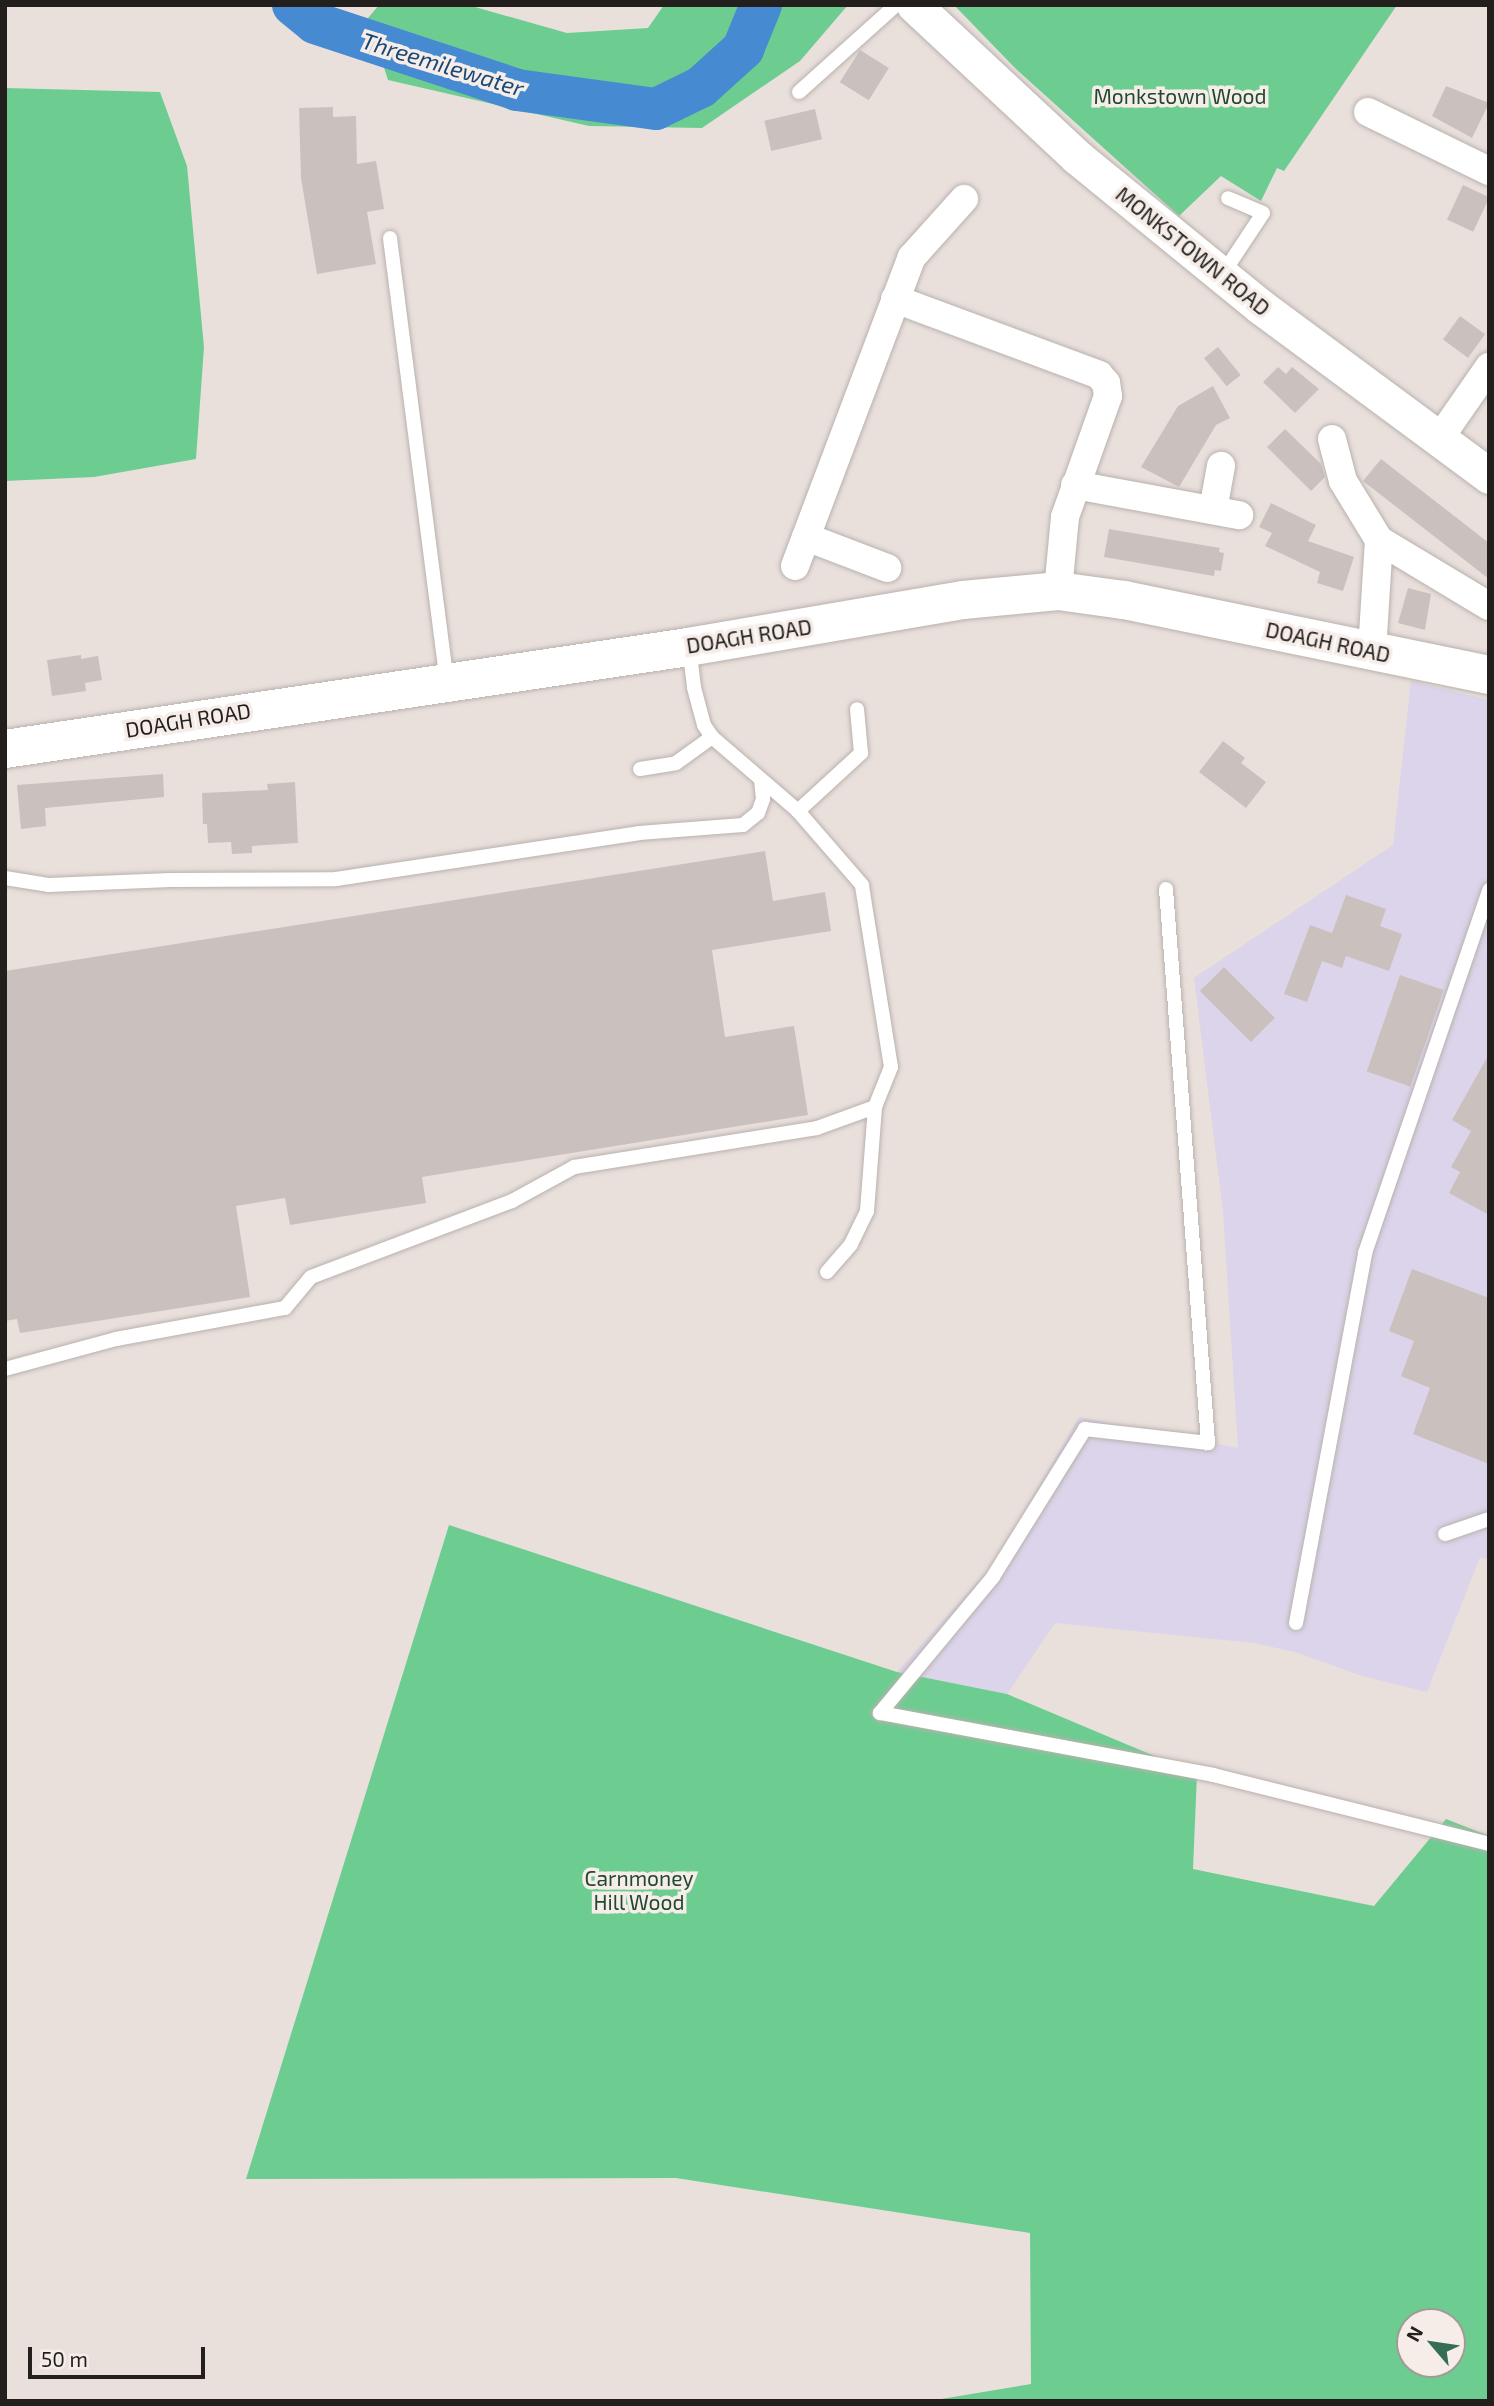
<!DOCTYPE html>
<html>
<head>
<meta charset="utf-8">
<style>
	body { margin:0 }
	#map { position:relative; width:1494px; height:2406px; overflow:hidden; background:#e9e0dc; font-family:"Exo 2",sans-serif }
	div>[style] { position:absolute }
	.commercial>* { inset:0; background:#dbd4ea }
	.green>* { inset:0; background:#6dcd91 }
	.river>* { height:42px; margin:-21px; padding:0 21px; transform-origin:21px; border-radius:21px; background:#468ad1 }
	.building>* { inset:0; background:#cac1be; transform-origin:0 0 }
	.roads { filter:drop-shadow(0 0 2px #b9b1ad) drop-shadow(0 0 2px #b9b1ad) }
	.service>* { height:14px; margin:-7px; padding:0 7px; transform-origin:7px; border-radius:7px; background:#fff }
	.minor>* { height:28px; margin:-14px; padding:0 14px; transform-origin:14px; border-radius:14px; background:#fff }
	.tertiary>* { height:35px; margin:-17.5px; padding:0 17.5px; transform-origin:17.5px; border-radius:17.5px; background:#fff }
	.secondary>* { height:38px; margin:-19px; padding:0 19px; transform-origin:19px; border-radius:19px; background:#fff }
	span { translate:-50% -50%; white-space:nowrap; text-align:center; line-height:1.15; -webkit-text-stroke:7px #f6ede9; paint-order:stroke }
	.park-label { font-size:21px; color:#204930 }
	.street-label { font-size:21px; color:#221f1d }
	.water-label { font-size:23px; color:#194877; font-style:italic }
	.frame { position:absolute; inset:0; border:7px solid #221f1d; pointer-events:none }
	.north { position:absolute; left:1396px; top:2308px; width:70px; height:70px; box-sizing:border-box; background:#f6ede9; border:2px solid #a19b97; border-radius:50%; rotate:299deg; font-size:19px; font-weight:700; line-height:28px; text-align:center; color:#221f1d }
	.north::after { content:''; display:block; margin:auto; width:24px; height:32px; background:#366e55; clip-path:polygon(50% 0,100% 100%,50% 72%,0 100%) }
	.scale { position:absolute; left:28px; top:2347px; width:177px; height:32px; box-sizing:border-box; border:4px solid #221f1d; border-top:0; padding-left:9px; font-size:21px; line-height:24px; white-space:nowrap; color:#221f1d; -webkit-text-stroke:5px #f6ede9; paint-order:stroke }
</style>
</head>
<body>
<div id="map">
	<div class="commercial">
		<div style="clip-path:polygon(1411px 681px,1489px 700px,1489px 1560px,1480px 1557px,1427px 1692px,1362px 1676px,1295px 1652px,1254px 1643px,1055px 1623px,1007px 1694px,897px 1672px,995px 1562px,1079px 1417px,1238px 1448px,1223px 1211px,1194px 978px,1393px 845px)"></div>
	</div>
	<div class="green">
		<div style="clip-path:polygon(379px 5px,468px 5px,567px 33px,648px 28px,664px 5px,848px 5px,800px 61px,702px 128px,589px 126px,388px 80px,368px 18px)"></div>
		<div style="clip-path:polygon(954px 5px,1397px 5px,1284px 171px,1277px 168px,1261px 201px,1221px 176px,1179px 216px,1015px 68px)"></div>
		<div style="clip-path:polygon(5px 88px,160px 92px,187px 166px,204px 347px,196px 459px,94px 477px,5px 481px)"></div>
		<div style="clip-path:polygon(evenodd,449px 1525px,897px 1672px,1007px 1694px,1197px 1774px,1193px 1869px,1374px 1906px,1446px 1819px,1489px 1836px,1489px 2401px,929px 2401px,1031px 2384px,1030px 2233px,676px 2178px,246px 2179px,449px 1525px,1410px 2322px,1452px 2322px,1452px 2364px,1410px 2364px,1410px 2322px)"></div>
	</div>
	<div class="river">
		<div style="left:293px;top:5px;width:28px;rotate:39deg"></div>
		<div style="left:315px;top:23px;width:213px;rotate:18.3deg"></div>
		<div style="left:517px;top:90px;width:140px;rotate:7.8deg"></div>
		<div style="left:656px;top:109px;width:50px;rotate:-26.1deg"></div>
		<div style="left:701px;top:87px;width:57px;rotate:-42.1deg"></div>
		<div style="left:743px;top:49px;width:48px;rotate:-67.8deg"></div>
	</div>
	<div class="building">
		<div style="left:860px;top:50px;width:34px;height:38px;rotate:32deg"></div>
		<div style="clip-path:polygon(1446px 86px,1489px 103px,1472px 138px,1432px 116px)"></div>
		<div style="clip-path:polygon(333px 107px,333px 117px,356px 116px,357px 164px,376px 161px,384px 209px,367px 212px,376px 264px,317px 274px,301px 178px,299px 108px)"></div>
		<div style="left:815px;top:109px;width:31px;height:52px;rotate:77deg"></div>
		<div style="left:1463px;top:185px;width:29px;height:38px;rotate:25deg"></div>
		<div style="left:1460px;top:316px;width:31px;height:29px;rotate:36deg"></div>
		<div style="left:1218px;top:347px;width:36px;height:18px;rotate:51deg"></div>
		<div style="clip-path:polygon(1278px 367px,1286px 374px,1292px 367px,1319px 389px,1295px 413px,1263px 382px)"></div>
		<div style="clip-path:polygon(1213px 386px,1230px 418px,1216px 425px,1179px 487px,1141px 467px,1178px 406px)"></div>
		<div style="clip-path:polygon(1285px 429px,1321px 464px,1325px 477px,1311px 491px,1267px 447px)"></div>
		<div style="clip-path:polygon(1381px 459px,1489px 543px,1489px 579px,1363px 481px)"></div>
		<div style="clip-path:polygon(1271px 503px,1316px 525px,1308px 541px,1354px 557px,1343px 591px,1317px 583px,1320px 572px,1265px 546px,1272px 533px,1259px 527px)"></div>
		<div style="clip-path:polygon(1109px 529px,1220px 548px,1219px 552px,1224px 553px,1221px 571px,1215px 570px,1214px 576px,1104px 557px)"></div>
		<div style="clip-path:polygon(1408px 588px,1431px 594px,1425px 630px,1398px 623px)"></div>
		<div style="clip-path:polygon(81px 655px,81px 659px,98px 656px,102px 680px,85px 683px,86px 691px,52px 696px,47px 660px)"></div>
		<div style="clip-path:polygon(1223px 741px,1245px 758px,1241px 763px,1266px 782px,1246px 808px,1199px 772px)"></div>
		<div style="clip-path:polygon(163px 774px,164px 797px,45px 808px,46px 826px,21px 829px,17px 785px)"></div>
		<div style="clip-path:polygon(295px 782px,298px 843px,252px 846px,252px 853px,232px 854px,231px 842px,208px 843px,207px 824px,203px 824px,202px 793px,268px 790px,267px 784px)"></div>
		<div style="clip-path:polygon(765px 851px,773px 901px,825px 892px,831px 931px,712px 950px,725px 1037px,794px 1026px,808px 1115px,422px 1177px,426px 1203px,290px 1225px,285px 1198px,236px 1206px,250px 1297px,20px 1333px,17px 1319px,5px 1321px,5px 971px)"></div>
		<div style="clip-path:polygon(1346px 895px,1386px 909px,1380px 926px,1402px 934px,1389px 971px,1346px 956px,1342px 968px,1322px 961px,1307px 1002px,1284px 994px,1310px 925px,1332px 933px)"></div>
		<div style="left:1224px;top:967px;width:72px;height:34px;rotate:45deg"></div>
		<div style="left:1400px;top:975px;width:46px;height:102px;rotate:19deg"></div>
		<div style="clip-path:polygon(1489px 1054px,1489px 1215px,1449px 1193px,1460px 1172px,1451px 1167px,1471px 1131px,1452px 1120px)"></div>
		<div style="clip-path:polygon(1412px 1269px,1489px 1298px,1489px 1464px,1413px 1434px,1430px 1388px,1401px 1376px,1414px 1341px,1389px 1331px)"></div>
	</div>
	<div class="roads">
		<div class="service">
			<div style="left:799px;top:92px;width:130px;rotate:-41.9deg"></div>
			<div style="left:390px;top:238px;width:446px;rotate:82.7deg"></div>
			<div style="left:1222px;top:275px;width:74px;rotate:-56.5deg"></div>
			<div style="left:1263px;top:213px;width:38px;rotate:-157deg"></div>
			<div style="left:640px;top:769px;width:36px;rotate:-9deg"></div>
			<div style="left:676px;top:763px;width:44px;rotate:-35.8deg"></div>
			<div style="left:798px;top:811px;width:86px;rotate:-42.6deg"></div>
			<div style="left:861px;top:753px;width:44px;rotate:-95.2deg"></div>
			<div style="left:5px;top:878px;width:45px;rotate:9deg"></div>
			<div style="left:49px;top:885px;width:121px;rotate:-2.4deg"></div>
			<div style="left:170px;top:880px;width:166px;rotate:-0.3deg"></div>
			<div style="left:336px;top:879px;width:306px;rotate:-8.6deg"></div>
			<div style="left:639px;top:833px;width:104px;rotate:-4.4deg"></div>
			<div style="left:743px;top:825px;width:19px;rotate:-39deg"></div>
			<div style="left:758px;top:813px;width:15px;rotate:-70deg"></div>
			<div style="left:763px;top:799px;width:19px;rotate:-96deg"></div>
			<div style="left:1166px;top:889px;width:556px;rotate:85.66deg"></div>
			<div style="left:1208px;top:1443px;width:124px;rotate:-173.5deg"></div>
			<div style="left:1085px;top:1429px;width:174px;rotate:121.9deg"></div>
			<div style="left:993px;top:1577px;width:177px;rotate:129.7deg"></div>
			<div style="left:880px;top:1713px;width:339px;rotate:10.5deg"></div>
			<div style="left:1213px;top:1775px;width:284px;rotate:14deg"></div>
			<div style="left:827px;top:1272px;width:37px;rotate:-49deg"></div>
			<div style="left:851px;top:1244px;width:37px;rotate:-64deg"></div>
			<div style="left:867px;top:1211px;width:104px;rotate:-85.6deg"></div>
			<div style="left:5px;top:1369px;width:115px;rotate:-15.1deg"></div>
			<div style="left:116px;top:1339px;width:172px;rotate:-10.4deg"></div>
			<div style="left:285px;top:1308px;width:40px;rotate:-50deg"></div>
			<div style="left:311px;top:1277px;width:215px;rotate:-20.7deg"></div>
			<div style="left:512px;top:1201px;width:71px;rotate:-28.7deg"></div>
			<div style="left:574px;top:1167px;width:246px;rotate:-9.1deg"></div>
			<div style="left:817px;top:1128px;width:62px;rotate:-19.9deg"></div>
			<div style="left:875px;top:1107px;width:43px;rotate:-68.2deg"></div>
			<div style="left:891px;top:1067px;width:184px;rotate:-99.1deg"></div>
			<div style="left:862px;top:885px;width:98px;rotate:-130.9deg"></div>
			<div style="left:798px;top:811px;width:113px;rotate:-139.3deg"></div>
			<div style="left:712px;top:737px;width:14px;rotate:-124deg"></div>
			<div style="left:704px;top:725px;width:39px;rotate:-105deg"></div>
			<div style="left:694px;top:687px;width:38px;rotate:-97deg"></div>
			<div style="left:1445px;top:1534px;width:46px;rotate:-18.8deg"></div>
			<div style="left:1296px;top:1623px;width:376px;rotate:-79.4deg"></div>
			<div style="left:1365px;top:1253px;width:384px;rotate:-71.1deg"></div>
		</div>
		<div class="minor">
			<div style="left:1368px;top:112px;width:135px;rotate:26deg"></div>
			<div style="left:895px;top:299px;width:218px;rotate:20.4deg"></div>
			<div style="left:1099px;top:375px;width:11px;rotate:49deg"></div>
			<div style="left:1106px;top:383px;width:13px;rotate:81deg"></div>
			<div style="left:1108px;top:396px;width:128px;rotate:109.6deg"></div>
			<div style="left:1065px;top:517px;width:74px;rotate:95.4deg"></div>
			<div style="left:1332px;top:439px;width:43px;rotate:75.3deg"></div>
			<div style="left:1343px;top:481px;width:69px;rotate:58.6deg"></div>
			<div style="left:1379px;top:540px;width:128px;rotate:31deg"></div>
			<div style="left:1439px;top:439px;width:88px;rotate:-55.2deg"></div>
			<div style="left:1075px;top:485px;width:167px;rotate:10.4deg"></div>
			<div style="left:1213px;top:510px;width:45px;rotate:-79.7deg"></div>
			<div style="left:806px;top:537px;width:87px;rotate:20.9deg"></div>
			<div style="left:795px;top:566px;width:330px;rotate:-69.3deg"></div>
			<div style="left:912px;top:257px;width:78px;rotate:-48.1deg"></div>
			<div style="left:1372px;top:651px;width:111px;rotate:-86.4deg"></div>
		</div>
		<div class="tertiary">
			<div style="left:914px;top:5px;width:223px;rotate:43deg"></div>
			<div style="left:1077px;top:157px;width:237px;rotate:39.2deg"></div>
			<div style="left:1261px;top:307px;width:284px;rotate:36.5deg"></div>
		</div>
		<div class="secondary">
			<div style="left:5px;top:749px;width:691px;rotate:-8.49deg"></div>
			<div style="left:688px;top:647px;width:279px;rotate:-9.7deg"></div>
			<div style="left:963px;top:600px;width:95px;rotate:-5.4deg"></div>
			<div style="left:1058px;top:591px;width:67px;rotate:7.8deg"></div>
			<div style="left:1124px;top:600px;width:373px;rotate:11.6deg"></div>
		</div>
	</div>
	<div class="park-label">
		<span style="left:1180px;top:96px">Monkstown Wood</span>
		<span style="left:639px;top:1890px">Carnmoney<br>Hill Wood</span>
	</div>
	<div class="street-label">
		<span style="left:1193px;top:251px;rotate:39deg">MONKSTOWN ROAD</span>
		<span style="left:749px;top:636px;rotate:-9deg">DOAGH ROAD</span>
		<span style="left:1328px;top:642px;rotate:12deg">DOAGH ROAD</span>
		<span style="left:188px;top:720px;rotate:-9deg">DOAGH ROAD</span>
	</div>
	<div class="water-label">
		<span style="left:443px;top:64px;rotate:17deg">Threemilewater</span>
	</div>
	<div class="frame"></div>
	<div class="north">N</div>
	<div class="scale">50 m</div>
</div>
</body>
</html>
